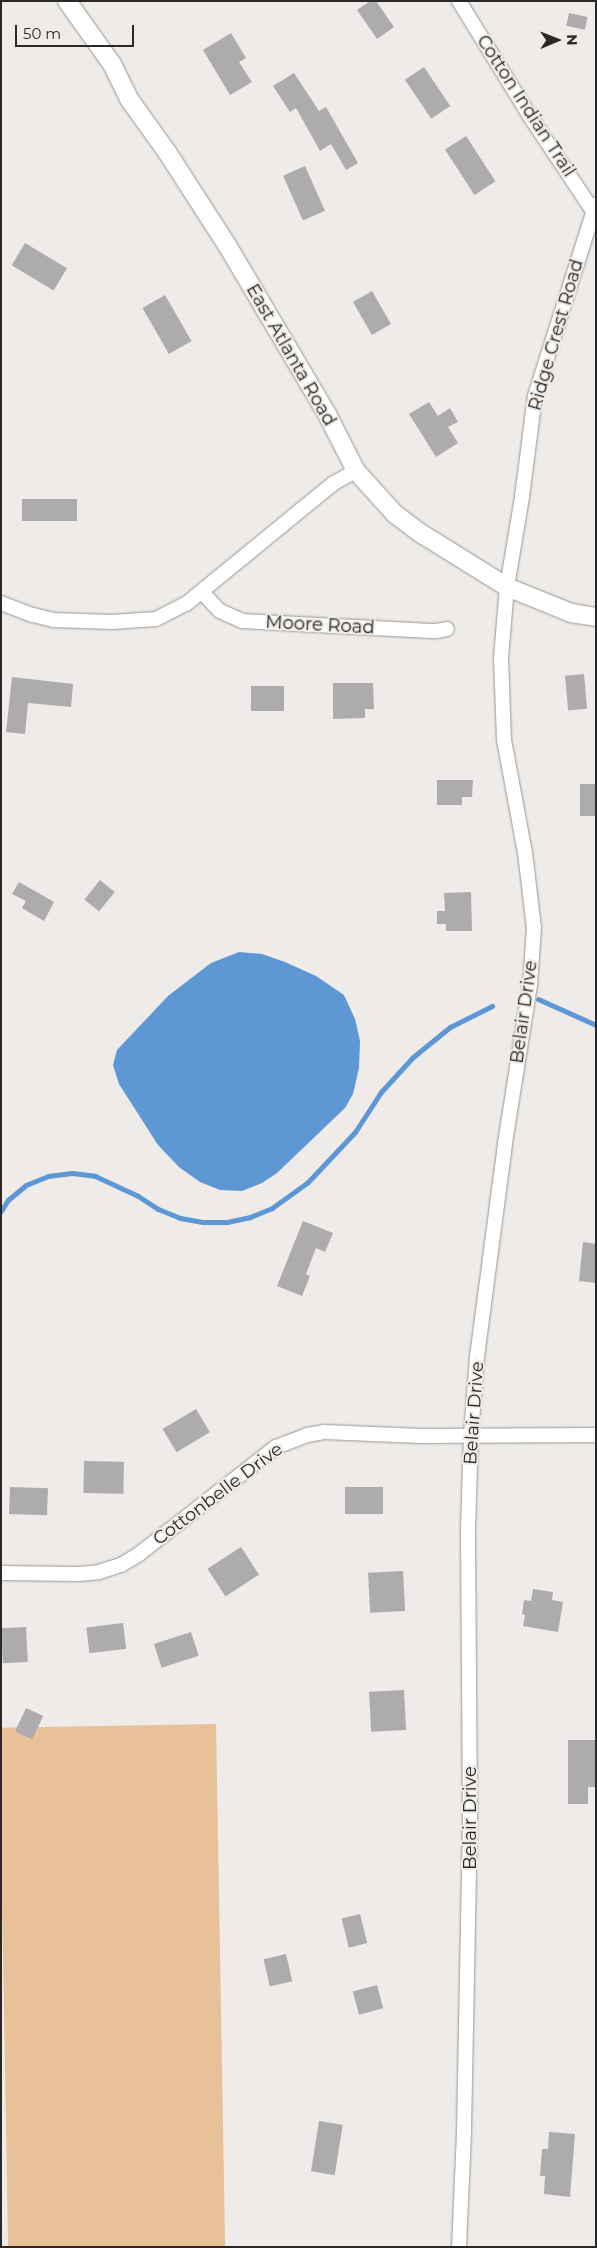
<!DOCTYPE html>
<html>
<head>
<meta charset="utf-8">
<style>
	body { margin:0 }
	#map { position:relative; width:597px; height:2248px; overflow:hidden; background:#eeebe8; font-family:Montserrat,sans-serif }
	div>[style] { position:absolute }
	.green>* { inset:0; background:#e9c199; transform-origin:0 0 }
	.water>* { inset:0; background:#5d98d4 }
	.stream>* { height:5px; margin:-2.5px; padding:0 2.5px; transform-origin:2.5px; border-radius:2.5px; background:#5d98d4 }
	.building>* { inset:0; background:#aeabae; transform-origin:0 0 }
	.roads { filter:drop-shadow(0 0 1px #999693) drop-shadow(0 0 1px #999693) }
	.minor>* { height:14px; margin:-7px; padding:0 7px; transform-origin:7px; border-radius:7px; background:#fff }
	.tertiary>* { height:18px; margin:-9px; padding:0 9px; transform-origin:9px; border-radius:9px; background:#fff }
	span { translate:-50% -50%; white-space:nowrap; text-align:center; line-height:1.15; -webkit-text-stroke:4px #eeebe8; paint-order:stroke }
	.street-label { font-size:18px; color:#2a2927 }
	.frame { position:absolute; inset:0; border:2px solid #2a2927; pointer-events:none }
	.north { position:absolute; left:532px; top:15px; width:50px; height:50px; -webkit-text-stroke:4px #eeebe8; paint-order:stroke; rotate:89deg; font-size:14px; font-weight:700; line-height:20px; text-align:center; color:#2a2927 }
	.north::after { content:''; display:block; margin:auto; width:18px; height:22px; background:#2a2927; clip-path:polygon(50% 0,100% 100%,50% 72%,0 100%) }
	.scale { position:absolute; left:15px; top:25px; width:119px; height:22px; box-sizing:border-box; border:2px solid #2a2927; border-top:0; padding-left:6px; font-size:15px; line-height:18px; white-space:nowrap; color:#2a2927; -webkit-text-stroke:4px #eeebe8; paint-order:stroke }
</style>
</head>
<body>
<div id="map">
	<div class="green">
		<div style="left:216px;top:1724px;width:523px;height:217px;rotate:89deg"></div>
	</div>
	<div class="water">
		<div style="clip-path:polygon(239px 952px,262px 954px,285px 962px,316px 976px,344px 995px,355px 1019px,360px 1041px,359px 1068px,353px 1094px,345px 1108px,277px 1173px,262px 1183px,242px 1191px,220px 1190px,200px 1182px,179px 1167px,158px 1145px,119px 1084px,113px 1065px,117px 1050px,168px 996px,211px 963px)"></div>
	</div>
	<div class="stream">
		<div style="left:538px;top:999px;width:64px;rotate:24.1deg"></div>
		<div style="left:1px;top:1211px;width:13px;rotate:-58deg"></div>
		<div style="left:8px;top:1200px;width:23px;rotate:-40deg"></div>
		<div style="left:26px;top:1185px;width:24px;rotate:-22deg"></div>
		<div style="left:48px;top:1176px;width:24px;rotate:-7deg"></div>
		<div style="left:72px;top:1173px;width:23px;rotate:7deg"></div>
		<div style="left:95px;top:1176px;width:47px;rotate:24.9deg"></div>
		<div style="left:138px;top:1196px;width:24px;rotate:33deg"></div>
		<div style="left:158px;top:1209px;width:24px;rotate:22deg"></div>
		<div style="left:180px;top:1218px;width:23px;rotate:10deg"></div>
		<div style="left:203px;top:1222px;width:24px"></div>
		<div style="left:227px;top:1222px;width:24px;rotate:-12deg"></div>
		<div style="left:250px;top:1217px;width:24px;rotate:-22deg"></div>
		<div style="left:272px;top:1208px;width:44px;rotate:-35.8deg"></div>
		<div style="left:308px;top:1182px;width:69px;rotate:-46.8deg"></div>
		<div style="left:355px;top:1132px;width:48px;rotate:-57deg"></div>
		<div style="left:381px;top:1092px;width:47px;rotate:-47.6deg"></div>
		<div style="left:413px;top:1057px;width:48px;rotate:-39deg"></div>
		<div style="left:450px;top:1027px;width:47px;rotate:-26.6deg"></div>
	</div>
	<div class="building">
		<div style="clip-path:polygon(370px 1px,376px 1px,394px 27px,377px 39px,357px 10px)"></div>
		<div style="left:569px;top:13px;width:19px;height:13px;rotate:12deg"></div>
		<div style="clip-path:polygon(231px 33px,246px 58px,239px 62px,252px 82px,230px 95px,203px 50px)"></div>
		<div style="left:424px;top:67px;width:47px;height:23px;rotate:56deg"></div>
		<div style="clip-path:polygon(294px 73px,319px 111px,326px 107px,358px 163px,346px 170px,331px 144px,320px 151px,296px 108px,290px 112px,273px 86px)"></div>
		<div style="left:466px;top:136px;width:54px;height:25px;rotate:57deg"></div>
		<div style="left:305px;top:166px;width:49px;height:24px;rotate:66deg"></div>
		<div style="left:25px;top:243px;width:49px;height:26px;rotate:31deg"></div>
		<div style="left:372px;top:291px;width:38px;height:22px;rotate:60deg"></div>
		<div style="left:165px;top:295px;width:53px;height:26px;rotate:60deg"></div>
		<div style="clip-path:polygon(429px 402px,438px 416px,450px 408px,458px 422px,448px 427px,458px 443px,436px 457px,409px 414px)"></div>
		<div style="left:22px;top:499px;width:55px;height:22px"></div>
		<div style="left:584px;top:674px;width:35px;height:19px;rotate:85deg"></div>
		<div style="clip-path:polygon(12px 677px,73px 684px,71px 707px,28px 703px,25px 734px,6px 732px)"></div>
		<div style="clip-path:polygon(333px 683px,373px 683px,374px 709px,365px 709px,365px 718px,333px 719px)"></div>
		<div style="left:251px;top:686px;width:33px;height:25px"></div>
		<div style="clip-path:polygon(437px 780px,473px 780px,472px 797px,462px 797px,462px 805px,437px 805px)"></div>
		<div style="left:596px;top:784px;width:32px;height:16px;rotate:90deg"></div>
		<div style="left:100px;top:880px;width:19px;height:25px;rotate:39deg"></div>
		<div style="clip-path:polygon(19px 882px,54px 902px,44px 921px,22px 908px,26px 901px,12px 894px)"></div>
		<div style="clip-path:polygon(471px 892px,472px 931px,446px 931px,446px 924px,437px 924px,437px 911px,445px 911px,444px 893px)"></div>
		<div style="clip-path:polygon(303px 1221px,333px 1233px,325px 1252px,316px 1248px,306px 1274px,310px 1276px,302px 1296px,277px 1286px)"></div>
		<div style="clip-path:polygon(583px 1242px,596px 1244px,596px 1283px,579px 1281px)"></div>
		<div style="left:196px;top:1409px;width:27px;height:39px;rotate:59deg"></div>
		<div style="left:84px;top:1461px;width:40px;height:32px;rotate:1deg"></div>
		<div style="left:10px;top:1487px;width:38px;height:27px;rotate:2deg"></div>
		<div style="left:345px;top:1487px;width:38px;height:27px"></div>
		<div style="left:241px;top:1547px;width:33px;height:40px;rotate:57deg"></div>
		<div style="left:403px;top:1571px;width:40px;height:35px;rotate:87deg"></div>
		<div style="clip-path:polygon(533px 1589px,553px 1592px,552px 1600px,563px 1602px,558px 1632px,523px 1626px,525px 1615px,522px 1614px,524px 1600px,531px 1601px)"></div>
		<div style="left:123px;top:1623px;width:26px;height:37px;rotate:83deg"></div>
		<div style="left:26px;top:1627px;width:35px;height:25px;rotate:87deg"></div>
		<div style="left:191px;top:1632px;width:25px;height:39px;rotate:72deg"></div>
		<div style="left:404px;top:1690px;width:40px;height:35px;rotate:87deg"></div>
		<div style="left:26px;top:1708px;width:19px;height:26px;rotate:25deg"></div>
		<div style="clip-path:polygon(568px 1740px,596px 1740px,596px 1787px,588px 1787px,588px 1804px,568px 1804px)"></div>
		<div style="left:360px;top:1914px;width:30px;height:19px;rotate:76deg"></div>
		<div style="left:286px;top:1954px;width:28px;height:23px;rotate:77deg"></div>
		<div style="left:377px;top:1985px;width:24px;height:25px;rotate:75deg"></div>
		<div style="left:319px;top:2121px;width:24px;height:51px;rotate:9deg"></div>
		<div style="clip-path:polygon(549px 2132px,575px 2134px,570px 2197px,544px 2194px,545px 2176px,540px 2176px,542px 2149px,548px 2149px)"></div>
	</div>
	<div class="roads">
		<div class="minor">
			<div style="left:459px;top:1px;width:134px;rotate:58.4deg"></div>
			<div style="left:529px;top:115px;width:115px;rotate:56.3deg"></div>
			<div style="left:202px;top:592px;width:26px;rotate:47deg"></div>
			<div style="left:220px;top:611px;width:24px;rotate:24deg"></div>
			<div style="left:242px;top:621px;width:194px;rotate:3deg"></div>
			<div style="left:436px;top:631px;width:11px;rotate:-10deg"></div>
			<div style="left:1px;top:603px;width:34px;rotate:21deg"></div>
			<div style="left:33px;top:615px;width:21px;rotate:14deg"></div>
			<div style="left:53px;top:620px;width:59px;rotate:1.9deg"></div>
			<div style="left:112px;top:622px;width:44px;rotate:-3.9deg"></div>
			<div style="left:156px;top:619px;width:34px;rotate:-27deg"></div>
			<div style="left:186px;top:604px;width:191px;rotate:-39.3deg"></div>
			<div style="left:334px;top:483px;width:25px;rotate:-29deg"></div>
			<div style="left:1px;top:1573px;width:77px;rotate:0.7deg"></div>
			<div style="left:78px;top:1574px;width:21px;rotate:-5deg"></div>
			<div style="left:99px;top:1572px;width:23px;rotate:-18deg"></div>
			<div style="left:121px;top:1565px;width:21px;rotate:-31deg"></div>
			<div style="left:139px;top:1554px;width:174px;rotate:-38deg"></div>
			<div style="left:276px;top:1447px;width:33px;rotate:-21deg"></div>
			<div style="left:307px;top:1435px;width:17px;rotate:-10deg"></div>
			<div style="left:324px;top:1432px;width:97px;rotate:2.4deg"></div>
			<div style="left:421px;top:1436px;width:175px;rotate:-0.3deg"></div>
			<div style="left:459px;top:2247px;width:116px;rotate:-87.5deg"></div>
			<div style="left:464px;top:2131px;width:309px;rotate:-88.9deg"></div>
			<div style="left:470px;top:1822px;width:293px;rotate:-90.4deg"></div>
			<div style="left:468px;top:1529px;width:94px;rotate:-88.2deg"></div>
			<div style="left:471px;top:1435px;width:78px;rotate:-85.6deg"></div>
			<div style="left:477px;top:1357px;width:216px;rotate:-82.5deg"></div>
			<div style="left:505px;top:1143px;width:159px;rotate:-81deg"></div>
			<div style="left:530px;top:986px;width:58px;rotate:-86.1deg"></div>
			<div style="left:534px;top:928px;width:76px;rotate:-96.8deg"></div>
			<div style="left:525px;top:853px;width:115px;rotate:-100.5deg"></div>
			<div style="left:504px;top:740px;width:82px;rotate:-92.1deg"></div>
			<div style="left:501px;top:658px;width:71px;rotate:-85.2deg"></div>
			<div style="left:507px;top:587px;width:91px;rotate:-80.5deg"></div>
			<div style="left:522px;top:497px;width:102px;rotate:-82.7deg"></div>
			<div style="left:535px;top:396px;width:201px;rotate:-72.4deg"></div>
		</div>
		<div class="tertiary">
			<div style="left:67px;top:1px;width:77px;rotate:54.5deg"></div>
			<div style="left:112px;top:64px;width:39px;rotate:64deg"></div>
			<div style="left:129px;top:99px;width:65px;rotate:54.4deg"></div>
			<div style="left:167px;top:152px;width:111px;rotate:57.2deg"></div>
			<div style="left:227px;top:245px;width:199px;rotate:59.4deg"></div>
			<div style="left:328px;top:416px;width:62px;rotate:63deg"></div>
			<div style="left:356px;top:471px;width:58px;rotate:47.8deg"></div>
			<div style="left:395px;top:514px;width:34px;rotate:37deg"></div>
			<div style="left:422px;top:534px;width:100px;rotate:31.9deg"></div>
			<div style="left:507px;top:587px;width:69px;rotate:22.1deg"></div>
			<div style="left:571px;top:613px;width:25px;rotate:9deg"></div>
		</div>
	</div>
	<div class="street-label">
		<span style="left:526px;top:106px;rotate:57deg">Cotton Indian Trail</span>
		<span style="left:556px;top:335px;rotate:-74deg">Ridge Crest Road</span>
		<span style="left:291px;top:355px;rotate:60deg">East Atlanta Road</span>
		<span style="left:320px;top:625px;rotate:3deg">Moore Road</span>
		<span style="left:524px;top:1012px;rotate:-82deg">Belair Drive</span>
		<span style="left:474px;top:1413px;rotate:-86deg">Belair Drive</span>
		<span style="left:218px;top:1494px;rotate:-37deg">Cottonbelle Drive</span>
		<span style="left:470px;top:1818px;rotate:-90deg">Belair Drive</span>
	</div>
	<div class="frame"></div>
	<div class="north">N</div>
	<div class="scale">50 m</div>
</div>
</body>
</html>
